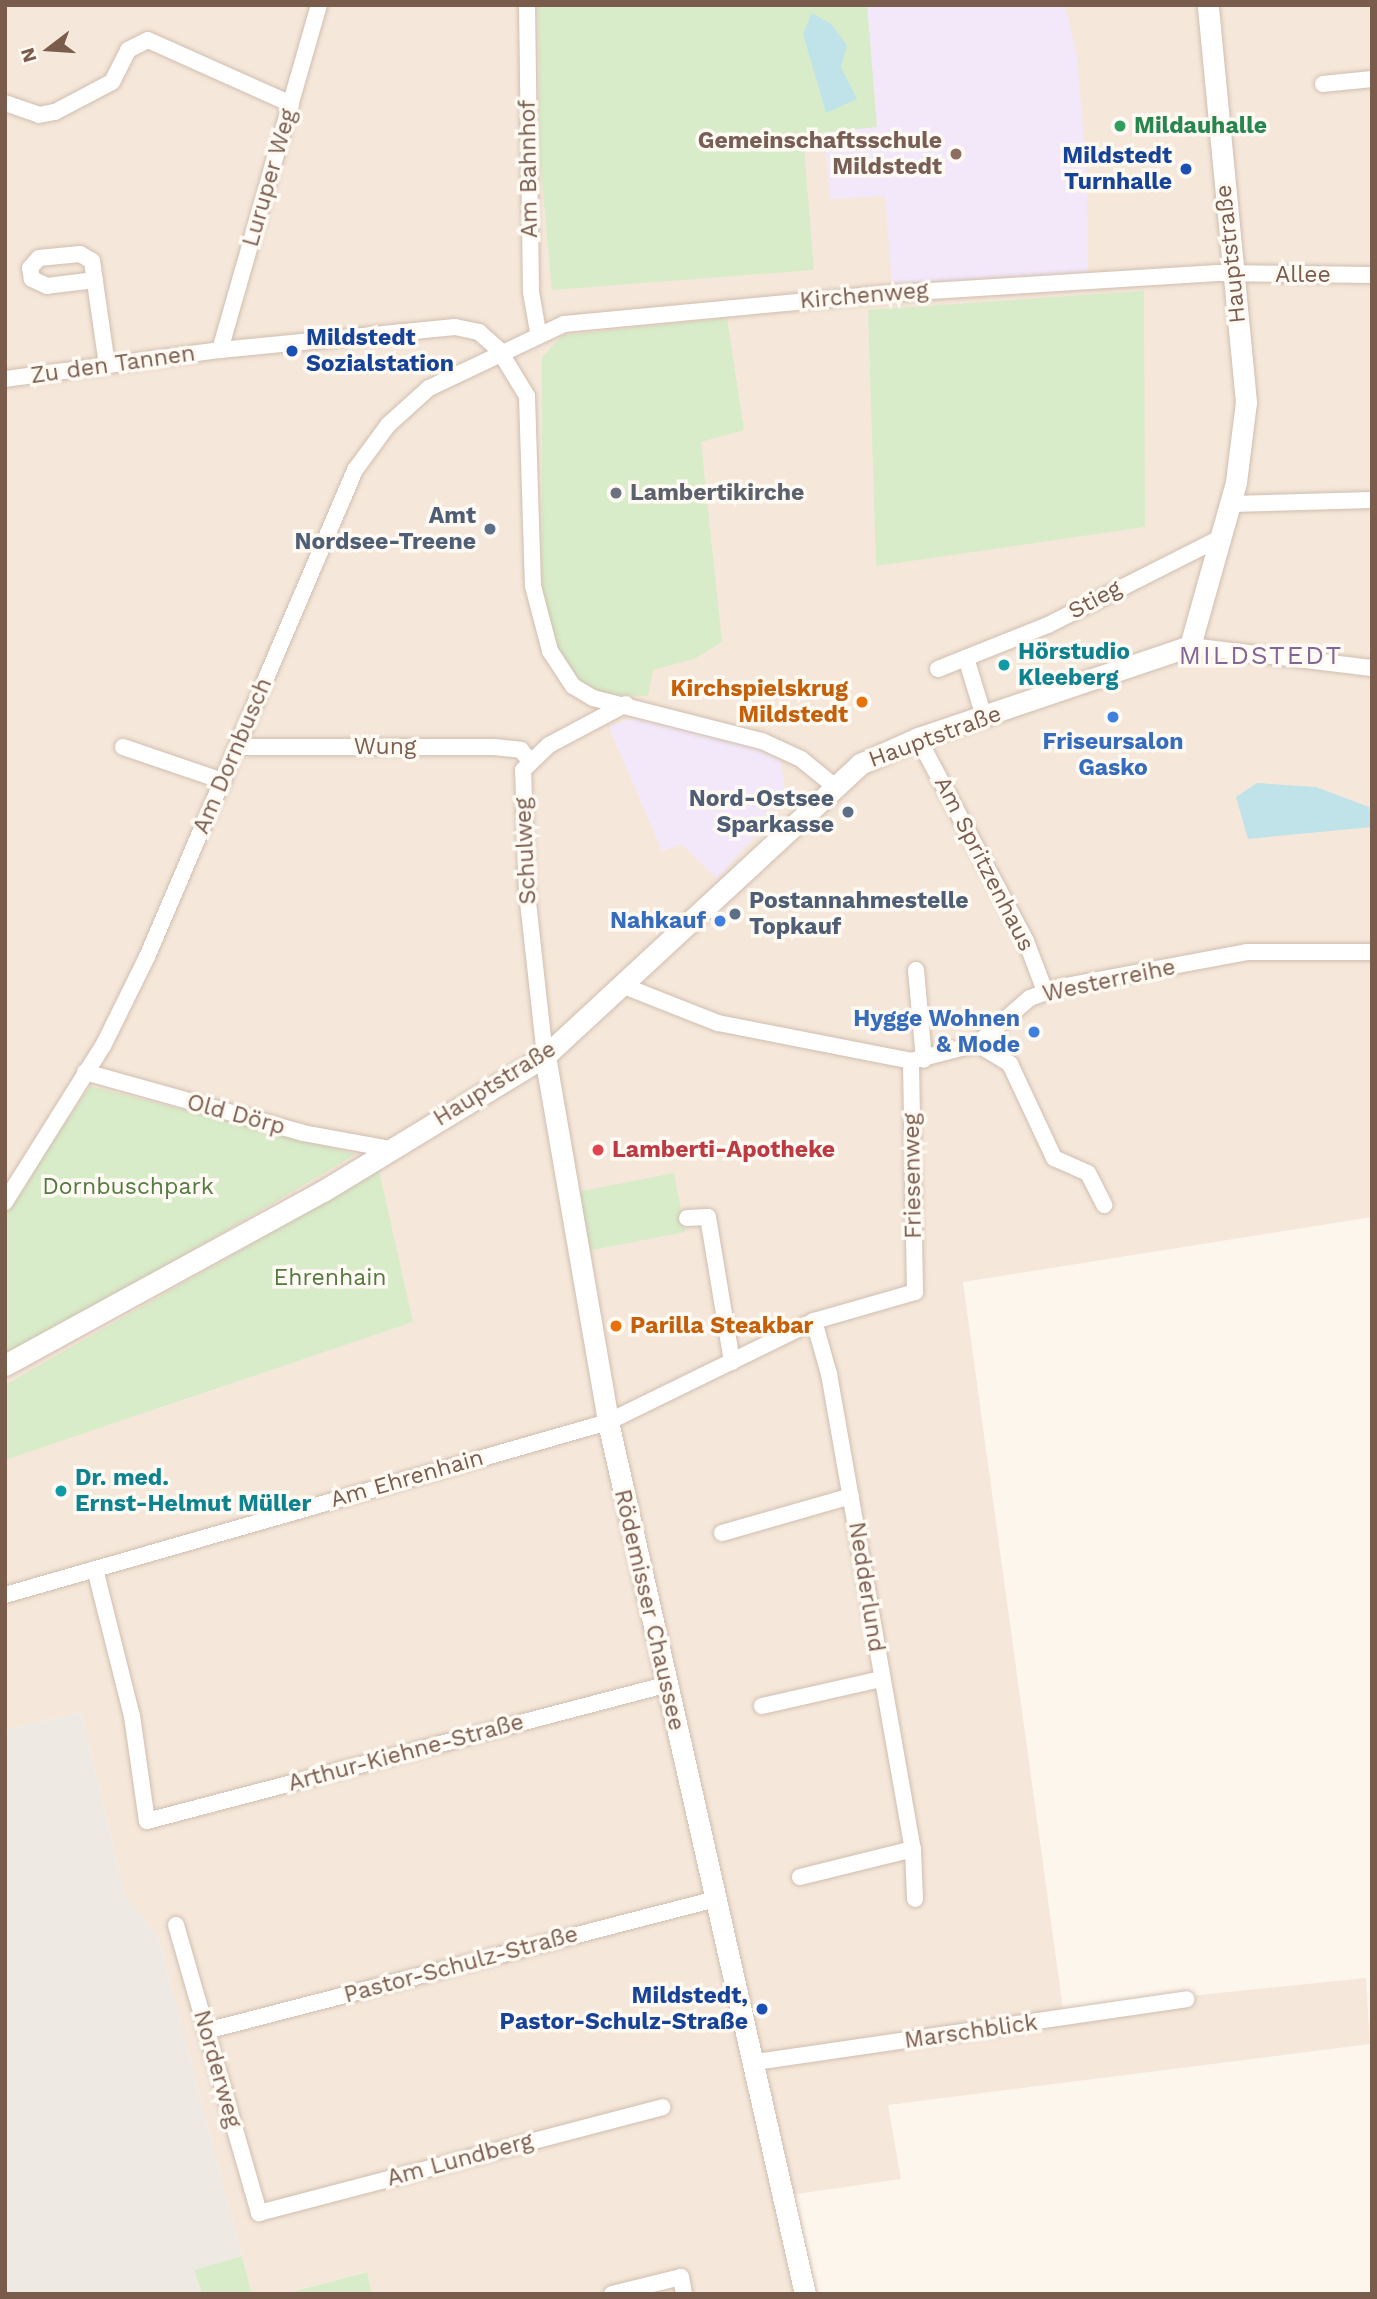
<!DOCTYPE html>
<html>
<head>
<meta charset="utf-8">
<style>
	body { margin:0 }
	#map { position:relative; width:1377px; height:2299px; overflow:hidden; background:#fdf6ec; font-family:"Work Sans",sans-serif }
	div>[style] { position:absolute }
	.residential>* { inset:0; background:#f5e8da }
	.industrial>* { inset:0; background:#efe9e4 }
	.education>* { inset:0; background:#f3e8fa }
	.green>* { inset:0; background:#d8ecc9; transform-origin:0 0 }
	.water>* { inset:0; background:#bfe3e8 }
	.roads { filter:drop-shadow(0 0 2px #d1beb0) drop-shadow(0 0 2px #d1beb0) }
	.minor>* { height:16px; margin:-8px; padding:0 8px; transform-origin:8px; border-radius:8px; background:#fff }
	.tertiary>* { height:21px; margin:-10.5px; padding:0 10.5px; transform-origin:10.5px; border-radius:10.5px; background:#fff }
	.dots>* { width:19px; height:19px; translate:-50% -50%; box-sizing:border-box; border:4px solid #fffaf3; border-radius:50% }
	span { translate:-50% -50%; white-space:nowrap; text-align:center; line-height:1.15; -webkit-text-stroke:7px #fffaf3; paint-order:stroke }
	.leisure-label { font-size:23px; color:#27864d; font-weight:700 }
	.left { translate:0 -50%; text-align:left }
	.education-label { font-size:23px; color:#785e54; font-weight:700 }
	.right { translate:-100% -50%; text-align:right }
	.transit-label { font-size:23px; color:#164399; font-weight:700 }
	.street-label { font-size:23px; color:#7a5c4d }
	.worship-label { font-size:23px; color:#5b616d; font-weight:700 }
	.service-label { font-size:23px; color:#4e5e75; font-weight:700 }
	.culture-label { font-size:23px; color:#0d838f; font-weight:700 }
	.food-label { font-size:23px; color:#c56008; font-weight:700 }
	.shop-label { font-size:23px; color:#366cbe; font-weight:700 }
	.health-label { font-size:23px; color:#be3a42; font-weight:700 }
	.park-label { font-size:23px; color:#537a41 }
	.quarter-label { font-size:26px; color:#846695; letter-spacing:2px }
	.frame { position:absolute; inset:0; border:7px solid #7a5c4d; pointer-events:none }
	.north { position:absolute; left:14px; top:14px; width:70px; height:70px; -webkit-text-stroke:5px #fffaf3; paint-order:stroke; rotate:253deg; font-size:19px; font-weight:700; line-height:28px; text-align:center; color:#7a5c4d }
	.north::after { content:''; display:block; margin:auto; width:24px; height:32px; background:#7a5c4d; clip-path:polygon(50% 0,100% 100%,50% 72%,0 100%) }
</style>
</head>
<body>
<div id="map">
	<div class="residential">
		<div style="clip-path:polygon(5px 5px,1372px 5px,1372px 1217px,963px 1282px,1063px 2009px,1366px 1978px,1370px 2044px,888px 2105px,901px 2179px,776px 2197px,797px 2294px,372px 2294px,366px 2272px,284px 2294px,252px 2294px,158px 1937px,125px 1895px,81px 1712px,5px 1730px)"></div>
	</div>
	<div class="industrial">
		<div style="clip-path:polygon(81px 1712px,125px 1895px,158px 1937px,242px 2256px,194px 2270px,202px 2294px,5px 2294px,5px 1730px)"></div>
	</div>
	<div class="education">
		<div style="clip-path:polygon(867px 5px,1065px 5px,1077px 56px,1087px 175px,1088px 272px,892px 284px,885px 196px,830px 199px,824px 132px,877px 126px)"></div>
		<div style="clip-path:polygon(629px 719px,739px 739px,781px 761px,787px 807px,765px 811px,767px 822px,717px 879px,682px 844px,662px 851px,609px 727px)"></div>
	</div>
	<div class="green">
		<div style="clip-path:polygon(538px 5px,867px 5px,877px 127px,803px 135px,814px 270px,552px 290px,540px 159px)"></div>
		<div style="clip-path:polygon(1144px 291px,1145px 527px,876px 566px,868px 310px)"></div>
		<div style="clip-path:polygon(727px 318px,744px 430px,701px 442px,722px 642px,694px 659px,653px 670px,648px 696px,597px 694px,570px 676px,551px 647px,542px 609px,542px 357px,563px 335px)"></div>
		<div style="clip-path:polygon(90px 1086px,356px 1154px,5px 1361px,5px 1212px)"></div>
		<div style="clip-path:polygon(379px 1171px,413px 1322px,5px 1460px,5px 1385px)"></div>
		<div style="left:674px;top:1173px;width:60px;height:99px;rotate:79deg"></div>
		<div style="clip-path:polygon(242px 2256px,252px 2294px,202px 2294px,194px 2270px)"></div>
		<div style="clip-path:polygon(367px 2272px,372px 2294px,284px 2294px)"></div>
	</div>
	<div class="water">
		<div style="clip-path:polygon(812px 13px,831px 24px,847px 45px,841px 67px,857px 99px,826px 113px,803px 34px)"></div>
		<div style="clip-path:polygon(1257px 783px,1316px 787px,1369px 807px,1372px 827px,1248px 839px,1236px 797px)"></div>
	</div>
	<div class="roads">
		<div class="minor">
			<div style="left:527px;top:5px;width:287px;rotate:89.2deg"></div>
			<div style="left:531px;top:292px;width:40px;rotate:80deg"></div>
			<div style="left:1323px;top:84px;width:49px;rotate:-5.8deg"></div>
			<div style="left:5px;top:103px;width:36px;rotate:19deg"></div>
			<div style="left:39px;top:115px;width:16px;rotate:-11deg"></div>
			<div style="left:55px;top:112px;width:64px;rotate:-27.8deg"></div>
			<div style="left:112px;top:82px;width:36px;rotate:-63deg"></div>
			<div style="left:128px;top:50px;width:22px;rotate:-27deg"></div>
			<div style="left:148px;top:40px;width:157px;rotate:24.1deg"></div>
			<div style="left:95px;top:280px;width:48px;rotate:172.9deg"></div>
			<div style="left:47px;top:286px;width:17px;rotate:-155deg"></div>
			<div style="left:32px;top:279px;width:11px;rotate:-100deg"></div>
			<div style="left:30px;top:268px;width:13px;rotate:-48deg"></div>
			<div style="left:39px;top:258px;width:41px;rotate:-5.6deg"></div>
			<div style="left:80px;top:254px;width:14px;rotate:30deg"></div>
			<div style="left:92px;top:261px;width:105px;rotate:81.8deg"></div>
			<div style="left:220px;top:350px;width:359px;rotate:-74deg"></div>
			<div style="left:5px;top:379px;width:217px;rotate:-7.7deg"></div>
			<div style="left:220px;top:350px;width:236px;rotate:-5.6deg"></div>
			<div style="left:455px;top:327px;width:25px;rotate:12deg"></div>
			<div style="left:479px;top:332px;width:27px;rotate:42deg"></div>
			<div style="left:499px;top:350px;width:54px;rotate:58.7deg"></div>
			<div style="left:527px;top:396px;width:190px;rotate:88.2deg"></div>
			<div style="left:533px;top:586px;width:67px;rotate:75.3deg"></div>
			<div style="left:550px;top:651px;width:42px;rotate:56.7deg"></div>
			<div style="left:573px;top:686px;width:23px;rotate:31deg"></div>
			<div style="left:593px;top:698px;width:174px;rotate:14.3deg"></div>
			<div style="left:762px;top:741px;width:43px;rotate:24.8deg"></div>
			<div style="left:801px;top:759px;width:41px;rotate:39.1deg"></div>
			<div style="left:1231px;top:504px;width:141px;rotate:-1.6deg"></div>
			<div style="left:1190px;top:646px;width:183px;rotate:6.9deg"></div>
			<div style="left:966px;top:658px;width:62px;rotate:73deg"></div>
			<div style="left:938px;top:669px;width:118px;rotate:-21.8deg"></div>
			<div style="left:1048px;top:625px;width:195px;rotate:-26.8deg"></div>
			<div style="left:918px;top:738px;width:230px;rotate:62deg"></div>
			<div style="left:1026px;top:941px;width:53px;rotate:69.2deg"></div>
			<div style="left:123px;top:747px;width:106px;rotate:18.8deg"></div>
			<div style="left:237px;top:747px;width:257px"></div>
			<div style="left:494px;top:747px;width:27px;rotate:6deg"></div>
			<div style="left:521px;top:750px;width:11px;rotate:52deg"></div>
			<div style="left:916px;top:970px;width:90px;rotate:84.9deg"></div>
			<div style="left:624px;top:986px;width:101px;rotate:21.5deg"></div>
			<div style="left:718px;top:1023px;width:197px;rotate:11.1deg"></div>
			<div style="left:911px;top:1061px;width:68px;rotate:-14.4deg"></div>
			<div style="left:977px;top:1044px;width:70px;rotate:-41deg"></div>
			<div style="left:1030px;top:998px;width:32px;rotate:-20deg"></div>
			<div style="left:1060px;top:987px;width:190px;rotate:-10.6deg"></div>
			<div style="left:1247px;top:952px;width:125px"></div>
			<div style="left:977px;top:1044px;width:39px;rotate:31deg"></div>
			<div style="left:1010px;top:1064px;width:104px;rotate:64.9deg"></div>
			<div style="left:1054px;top:1158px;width:37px;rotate:24deg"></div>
			<div style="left:1088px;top:1173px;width:36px;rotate:63deg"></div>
			<div style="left:545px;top:1056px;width:163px;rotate:-96.3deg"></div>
			<div style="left:527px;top:894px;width:124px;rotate:-91.8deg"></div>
			<div style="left:523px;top:770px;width:36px;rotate:-44deg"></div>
			<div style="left:549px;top:745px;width:87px;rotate:-28deg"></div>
			<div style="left:85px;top:1072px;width:226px;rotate:15.6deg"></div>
			<div style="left:303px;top:1133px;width:88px;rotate:10.4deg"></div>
			<div style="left:5px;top:1202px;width:184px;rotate:-57.9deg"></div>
			<div style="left:103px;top:1046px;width:99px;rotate:-63.7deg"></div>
			<div style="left:147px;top:957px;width:530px;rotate:-66.87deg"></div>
			<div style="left:355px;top:470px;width:56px;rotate:-53.7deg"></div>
			<div style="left:388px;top:425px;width:55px;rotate:-42.1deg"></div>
			<div style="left:429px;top:388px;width:149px;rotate:-25.4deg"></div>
			<div style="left:564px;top:324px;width:320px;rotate:-5.4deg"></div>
			<div style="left:883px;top:294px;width:335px;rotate:-3.6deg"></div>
			<div style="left:1217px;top:273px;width:155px;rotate:0.7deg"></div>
			<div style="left:687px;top:1218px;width:21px;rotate:-3deg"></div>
			<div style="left:708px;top:1217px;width:147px;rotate:80.6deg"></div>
			<div style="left:814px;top:1321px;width:55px;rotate:74.2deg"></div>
			<div style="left:829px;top:1374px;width:482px;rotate:80deg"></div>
			<div style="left:913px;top:1849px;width:50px;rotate:87.7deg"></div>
			<div style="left:722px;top:1533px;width:134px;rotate:-16deg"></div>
			<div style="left:95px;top:1569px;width:152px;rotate:75.9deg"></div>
			<div style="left:132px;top:1716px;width:106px;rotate:81.9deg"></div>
			<div style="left:147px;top:1821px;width:536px;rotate:-14.71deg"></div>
			<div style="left:5px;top:1595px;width:627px;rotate:-16.01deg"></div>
			<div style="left:608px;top:1422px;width:229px;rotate:-26.1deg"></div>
			<div style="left:814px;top:1321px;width:105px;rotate:-16deg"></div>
			<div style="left:915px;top:1292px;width:231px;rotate:-91deg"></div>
			<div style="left:762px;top:1706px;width:122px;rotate:-12.8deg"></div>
			<div style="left:800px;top:1877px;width:116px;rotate:-13.9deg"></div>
			<div style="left:176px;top:1925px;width:300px;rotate:73.9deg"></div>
			<div style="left:259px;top:2213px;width:417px;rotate:-14.7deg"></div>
			<div style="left:206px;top:2031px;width:527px;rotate:-14.51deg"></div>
			<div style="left:756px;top:2062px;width:435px;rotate:-8.3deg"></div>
			<div style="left:612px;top:2294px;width:71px;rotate:-13.8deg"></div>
			<div style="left:681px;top:2277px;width:17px;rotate:80deg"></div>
		</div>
		<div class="tertiary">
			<div style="left:545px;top:1056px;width:371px;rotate:80.2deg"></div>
			<div style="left:608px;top:1422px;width:894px;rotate:77.27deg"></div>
			<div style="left:5px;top:1365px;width:362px;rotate:-28.7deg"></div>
			<div style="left:323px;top:1191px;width:260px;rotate:-31.3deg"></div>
			<div style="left:545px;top:1056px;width:430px;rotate:-42.8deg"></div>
			<div style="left:860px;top:764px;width:64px;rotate:-24.1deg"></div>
			<div style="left:918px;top:738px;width:287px;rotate:-18.7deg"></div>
			<div style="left:1190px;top:646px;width:170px;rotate:-74.3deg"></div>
			<div style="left:1236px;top:482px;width:81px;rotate:-82.9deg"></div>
			<div style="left:1246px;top:402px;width:399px;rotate:-95.5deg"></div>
		</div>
	</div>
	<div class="dots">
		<div style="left:1120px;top:126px;background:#2e9e5b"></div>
		<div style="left:956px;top:154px;background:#8d6e63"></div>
		<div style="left:1186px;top:169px;background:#1a4fb4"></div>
		<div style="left:292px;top:351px;background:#1a4fb4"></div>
		<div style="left:616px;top:493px;background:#6b7280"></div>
		<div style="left:490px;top:529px;background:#5c6f8a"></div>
		<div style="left:1004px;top:665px;background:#0f9aa8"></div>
		<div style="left:862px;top:702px;background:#e8710a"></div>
		<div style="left:1113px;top:717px;background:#3f7fe0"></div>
		<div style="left:848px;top:812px;background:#5c6f8a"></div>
		<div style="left:735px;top:914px;background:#5c6f8a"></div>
		<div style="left:720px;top:921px;background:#3f7fe0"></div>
		<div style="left:1034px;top:1032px;background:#3f7fe0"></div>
		<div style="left:598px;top:1150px;background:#e0444e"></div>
		<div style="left:616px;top:1326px;background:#e8710a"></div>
		<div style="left:61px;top:1491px;background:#0f9aa8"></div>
		<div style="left:762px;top:2009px;background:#1a4fb4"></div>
	</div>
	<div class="leisure-label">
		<span class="left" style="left:1134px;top:126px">Mildauhalle</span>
	</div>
	<div class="education-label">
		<span class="right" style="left:942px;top:154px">Gemeinschaftsschule<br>Mildstedt</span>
	</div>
	<div class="transit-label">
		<span class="right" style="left:1172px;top:169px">Mildstedt<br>Turnhalle</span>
		<span class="left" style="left:306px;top:351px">Mildstedt<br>Sozialstation</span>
		<span class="right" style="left:748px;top:2009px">Mildstedt,<br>Pastor-Schulz-Straße</span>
	</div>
	<div class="street-label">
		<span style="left:529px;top:169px;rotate:-91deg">Am Bahnhof</span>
		<span style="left:270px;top:178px;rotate:-74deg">Luruper Weg</span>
		<span style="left:1231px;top:254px;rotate:-96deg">Hauptstraße</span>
		<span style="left:1303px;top:275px">Allee</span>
		<span style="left:864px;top:296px;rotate:-5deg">Kirchenweg</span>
		<span style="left:113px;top:365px;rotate:-8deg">Zu den Tannen</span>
		<span style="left:1095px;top:600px;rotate:-28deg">Stieg</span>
		<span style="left:935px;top:737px;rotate:-20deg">Hauptstraße</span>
		<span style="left:385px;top:747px">Wung</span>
		<span style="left:233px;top:756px;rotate:-67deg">Am Dornbusch</span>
		<span style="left:526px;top:851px;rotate:-93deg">Schulweg</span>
		<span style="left:984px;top:864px;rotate:63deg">Am Spritzenhaus</span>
		<span style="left:1109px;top:981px;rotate:-12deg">Westerreihe</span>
		<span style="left:495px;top:1084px;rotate:-32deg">Hauptstraße</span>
		<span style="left:236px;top:1115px;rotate:15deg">Old Dörp</span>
		<span style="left:913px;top:1176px;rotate:-91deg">Friesenweg</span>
		<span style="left:407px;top:1479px;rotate:-16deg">Am Ehrenhain</span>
		<span style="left:866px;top:1587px;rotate:81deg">Nedderlund</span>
		<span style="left:649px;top:1610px;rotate:77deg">Rödemisser Chaussee</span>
		<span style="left:406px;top:1753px;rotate:-15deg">Arthur-Kiehne-Straße</span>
		<span style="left:461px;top:1965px;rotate:-15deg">Pastor-Schulz-Straße</span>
		<span style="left:971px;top:2032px;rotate:-8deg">Marschblick</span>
		<span style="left:217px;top:2069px;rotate:74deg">Norderweg</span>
		<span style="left:460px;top:2160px;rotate:-15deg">Am Lundberg</span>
	</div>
	<div class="worship-label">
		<span class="left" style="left:630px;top:493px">Lambertikirche</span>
	</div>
	<div class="service-label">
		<span class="right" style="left:476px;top:529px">Amt<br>Nordsee-Treene</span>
		<span class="right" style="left:834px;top:812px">Nord-Ostsee<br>Sparkasse</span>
		<span class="left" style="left:749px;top:914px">Postannahmestelle<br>Topkauf</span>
	</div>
	<div class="culture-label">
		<span class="left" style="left:1018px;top:665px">Hörstudio<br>Kleeberg</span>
		<span class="left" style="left:75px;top:1491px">Dr. med.<br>Ernst-Helmut Müller</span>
	</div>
	<div class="food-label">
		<span class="right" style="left:848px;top:702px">Kirchspielskrug<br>Mildstedt</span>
		<span class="left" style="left:630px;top:1326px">Parilla Steakbar</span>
	</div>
	<div class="shop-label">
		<span style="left:1113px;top:755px">Friseursalon<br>Gasko</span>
		<span class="right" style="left:706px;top:921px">Nahkauf</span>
		<span class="right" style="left:1020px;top:1032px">Hygge Wohnen<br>&amp; Mode</span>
	</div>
	<div class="health-label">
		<span class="left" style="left:612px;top:1150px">Lamberti-Apotheke</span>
	</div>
	<div class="park-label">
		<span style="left:128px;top:1187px">Dornbuschpark</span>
		<span style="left:330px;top:1278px">Ehrenhain</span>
	</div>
	<div class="quarter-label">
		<span style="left:1261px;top:656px">MILDSTEDT</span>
	</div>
	<div class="frame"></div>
	<div class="north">N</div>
</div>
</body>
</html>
